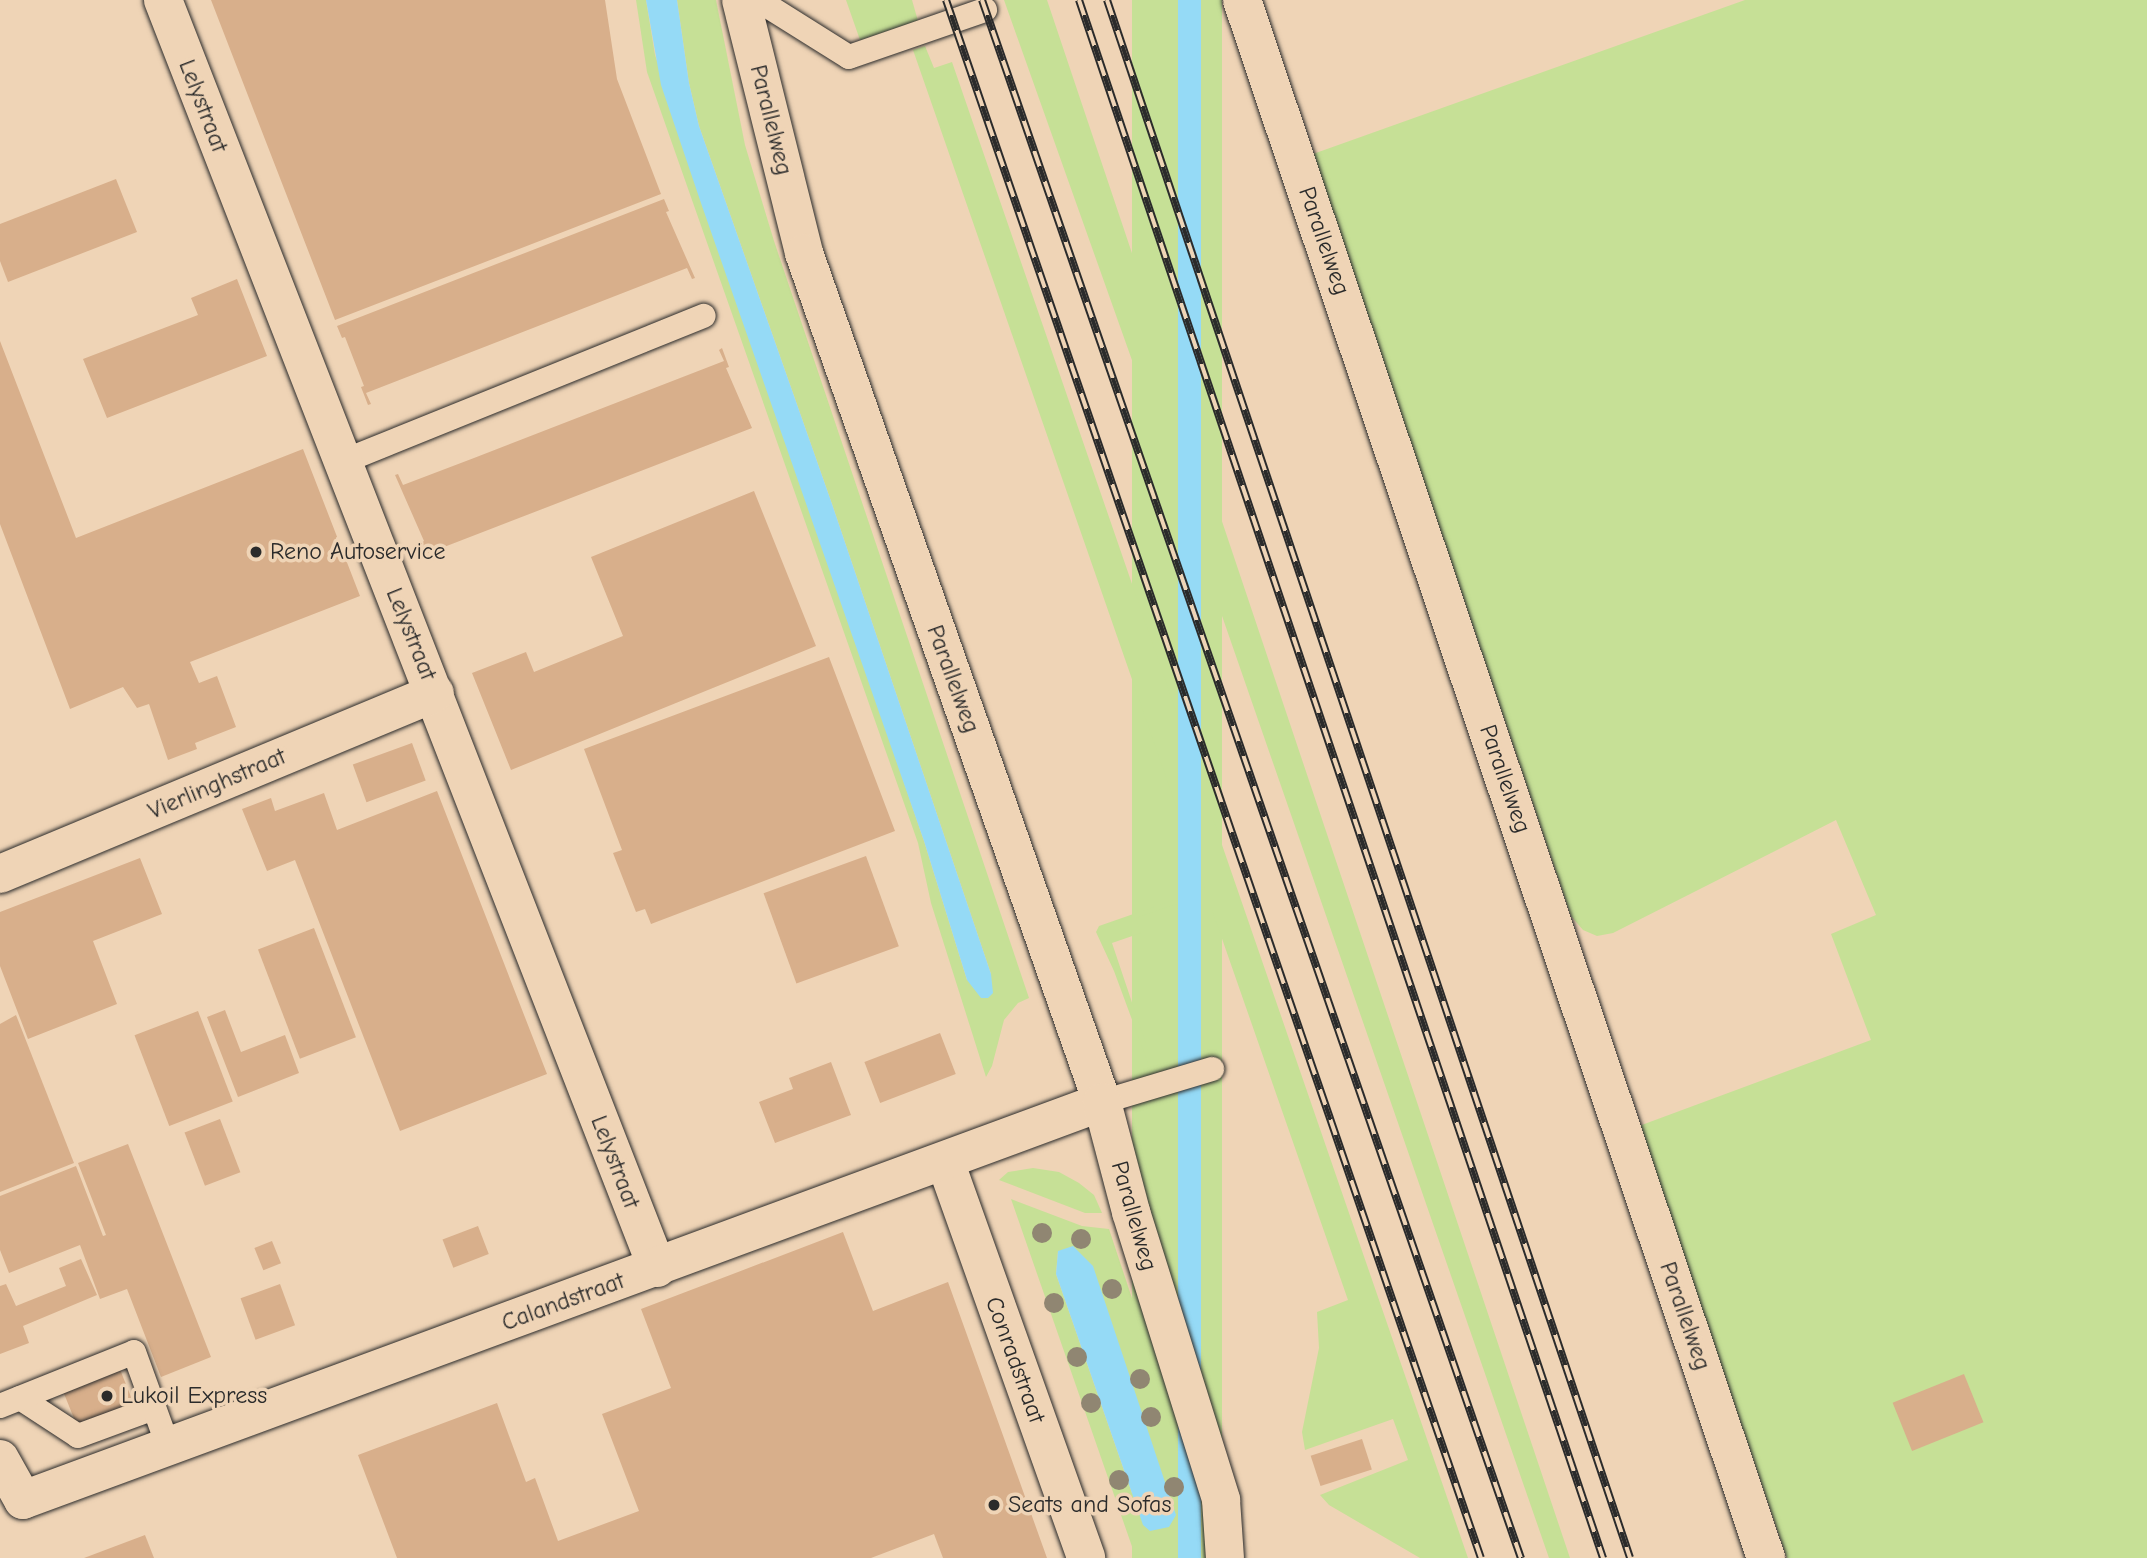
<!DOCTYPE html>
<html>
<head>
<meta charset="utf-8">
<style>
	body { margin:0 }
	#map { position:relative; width:2147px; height:1558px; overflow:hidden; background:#efd4b6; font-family:"Comic Neue",sans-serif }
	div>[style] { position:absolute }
	.green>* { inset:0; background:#c6e096; transform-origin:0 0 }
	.water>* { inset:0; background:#95daf6; transform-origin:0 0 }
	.building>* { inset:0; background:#d8af8b; transform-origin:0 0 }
	.roads { filter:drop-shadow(0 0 2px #2b2b2b) drop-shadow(0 0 2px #2b2b2b) }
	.lane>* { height:24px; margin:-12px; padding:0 12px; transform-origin:12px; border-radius:12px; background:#efd4b6 }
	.street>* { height:38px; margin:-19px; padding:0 19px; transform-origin:19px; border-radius:19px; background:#efd4b6 }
	.secondary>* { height:38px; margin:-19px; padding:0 19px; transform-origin:19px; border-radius:19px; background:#efd4b6 }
	.rail>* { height:8px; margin-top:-4px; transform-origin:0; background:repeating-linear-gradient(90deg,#efd4b6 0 16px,#2b2b2b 0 32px); box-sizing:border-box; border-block:2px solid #2b2b2b }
	.trees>* { width:20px; height:20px; margin:-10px; border-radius:50%; background:#908672 }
	.dots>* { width:19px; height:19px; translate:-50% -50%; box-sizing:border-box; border:4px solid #efd4b6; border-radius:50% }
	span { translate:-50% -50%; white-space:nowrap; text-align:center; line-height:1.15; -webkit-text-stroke:7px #efd4b6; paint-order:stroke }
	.street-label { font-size:24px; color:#2b2b2b }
	.poi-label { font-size:24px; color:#2b2b2b }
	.left { translate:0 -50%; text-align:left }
</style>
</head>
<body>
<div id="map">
	<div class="green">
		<div style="clip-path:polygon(636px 0,646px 0,655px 55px,924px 841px,967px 980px,991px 974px,832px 504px,699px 126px,689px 83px,677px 0,716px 0,745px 145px,774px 241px,1029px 998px,1018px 1003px,1004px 1020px,992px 1066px,986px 1077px,931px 903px,918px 843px,647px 72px)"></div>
		<div style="clip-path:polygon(846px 0,912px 0,918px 21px,860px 40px)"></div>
		<div style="clip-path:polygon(1004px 0,1047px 0,1570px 1558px,1549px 1558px,1187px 515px)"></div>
		<div style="left:1132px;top:0;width:90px;height:1644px"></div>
		<div style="clip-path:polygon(1745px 0,2147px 0,2147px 1558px,1787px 1558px,1639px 1126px,1871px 1040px,1831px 934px,1876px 915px,1836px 820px,1613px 933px,1597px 936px,1583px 930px,1571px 916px,1313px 154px)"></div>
		<div style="clip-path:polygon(925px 46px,934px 68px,952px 62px,1468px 1558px,1420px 1558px,1329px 1505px,1320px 1495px,1408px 1460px,1393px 1419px,1305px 1450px,1302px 1432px,1319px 1348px,1317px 1312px,1348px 1300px,1212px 910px,1182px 920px,1176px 904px,1136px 918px,1141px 933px,1112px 943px,1148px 1050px,1178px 1040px,1181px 1050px,1177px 1061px,1151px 1071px,1114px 971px,1096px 932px,1099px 926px,1205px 889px,913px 50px)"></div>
		<div style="clip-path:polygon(1033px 1168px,1059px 1172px,1079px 1183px,1094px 1195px,1102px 1213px,1085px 1213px,999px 1180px,1008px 1172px)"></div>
		<div style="clip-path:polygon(evenodd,1011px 1199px,1082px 1226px,1109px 1229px,1195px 1488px,1189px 1525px,1163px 1558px,1136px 1558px,1011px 1199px,1058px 1251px,1142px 1413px,1176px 1515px,1143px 1525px,1056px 1274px,1058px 1251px)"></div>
	</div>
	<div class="water">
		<div style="clip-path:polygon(646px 0,677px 0,689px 83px,699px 126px,832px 504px,991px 974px,993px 993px,988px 998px,981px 998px,967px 980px,924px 841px,702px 206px,661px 85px)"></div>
		<div style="left:1178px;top:0;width:23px;height:1643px"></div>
		<div style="clip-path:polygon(1073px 1246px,1093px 1266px,1176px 1515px,1169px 1527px,1150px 1531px,1143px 1525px,1056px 1274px,1058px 1251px)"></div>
	</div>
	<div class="building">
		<div style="clip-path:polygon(211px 0,605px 0,617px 79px,661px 194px,335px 320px)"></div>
		<div style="clip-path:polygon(116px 179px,137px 232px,8px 282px,0 261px,0 224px)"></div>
		<div style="clip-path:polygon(664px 199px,669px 211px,666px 212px,695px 278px,692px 279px,687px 268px,366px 393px,371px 404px,368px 405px,361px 387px,364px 386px,345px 337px,342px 338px,337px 326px)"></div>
		<div style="clip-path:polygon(237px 279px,267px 356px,107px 418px,83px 359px,198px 315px,191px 298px)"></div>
		<div style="clip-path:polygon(0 341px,76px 538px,303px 449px,360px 596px,190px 662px,199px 683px,217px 676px,236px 727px,195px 743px,197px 749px,168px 760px,149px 704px,137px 708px,123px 687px,70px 709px,0 524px)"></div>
		<div style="clip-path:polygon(722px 348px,729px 367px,726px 368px,752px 428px,426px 554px,421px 543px,424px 541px,395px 475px,398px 474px,403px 485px,474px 458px,724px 361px,719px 350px)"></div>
		<div style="clip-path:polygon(754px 491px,816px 646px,511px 770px,472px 673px,526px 652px,534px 672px,623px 636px,591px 557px)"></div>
		<div style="clip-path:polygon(829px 657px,895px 831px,651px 924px,645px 909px,636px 912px,613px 853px,622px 850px,584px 749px)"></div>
		<div style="left:412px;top:743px;width:40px;height:63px;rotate:70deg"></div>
		<div style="clip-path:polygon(437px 791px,547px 1074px,400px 1131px,295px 860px,267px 871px,242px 809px,271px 798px,275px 811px,324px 793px,337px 830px)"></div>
		<div style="left:866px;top:856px;width:96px;height:109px;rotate:70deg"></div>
		<div style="clip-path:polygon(140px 858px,162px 914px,93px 941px,117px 1004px,28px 1039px,0 966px,0 912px)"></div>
		<div style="left:314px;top:928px;width:117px;height:60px;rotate:69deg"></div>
		<div style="clip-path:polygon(225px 1010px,241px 1052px,285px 1035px,299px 1073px,238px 1097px,207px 1017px)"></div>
		<div style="left:198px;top:1011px;width:97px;height:68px;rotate:69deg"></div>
		<div style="clip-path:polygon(16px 1015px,74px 1163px,0 1192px,0 1024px)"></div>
		<div style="left:940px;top:1033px;width:44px;height:81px;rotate:69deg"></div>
		<div style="clip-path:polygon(831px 1062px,851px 1115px,775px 1143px,759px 1102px,793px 1089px,789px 1078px)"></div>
		<div style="left:220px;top:1119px;width:57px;height:38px;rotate:69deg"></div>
		<div style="clip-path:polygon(128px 1144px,211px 1357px,161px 1377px,127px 1289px,100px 1299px,80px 1245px,9px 1273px,0 1250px,0 1196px,76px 1166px,103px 1236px,106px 1235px,78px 1163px)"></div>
		<div style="left:478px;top:1226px;width:30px;height:38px;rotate:69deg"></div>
		<div style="clip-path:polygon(843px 1232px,873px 1311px,948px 1282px,1047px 1558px,943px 1558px,934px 1534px,871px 1558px,397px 1558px,358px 1455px,497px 1403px,526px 1482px,535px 1478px,558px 1541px,639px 1511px,602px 1414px,671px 1388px,641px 1309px)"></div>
		<div style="left:272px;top:1241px;width:24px;height:19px;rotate:68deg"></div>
		<div style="clip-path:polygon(81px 1259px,97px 1295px,23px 1326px,29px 1343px,0 1354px,0 1286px,6px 1284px,16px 1306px,66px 1286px,59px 1268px)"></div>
		<div style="left:280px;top:1284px;width:44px;height:42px;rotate:70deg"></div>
		<div style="left:119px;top:1367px;width:45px;height:61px;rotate:68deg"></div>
		<div style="left:1964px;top:1374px;width:52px;height:77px;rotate:68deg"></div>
		<div style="left:1362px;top:1439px;width:32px;height:54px;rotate:72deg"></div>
		<div style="clip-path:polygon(145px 1535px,154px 1558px,84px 1558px)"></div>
	</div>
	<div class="roads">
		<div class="lane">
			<div style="left:758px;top:0;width:107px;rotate:32.1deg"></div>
			<div style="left:849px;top:57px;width:144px;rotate:-19.1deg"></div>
			<div style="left:342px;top:462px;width:390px;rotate:-22deg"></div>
			<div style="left:1102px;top:1102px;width:115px;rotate:-16.7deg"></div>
			<div style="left:20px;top:1398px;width:69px;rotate:33.2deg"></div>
			<div style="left:78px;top:1436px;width:81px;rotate:-20.2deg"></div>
			<div style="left:0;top:1406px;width:144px;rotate:-21.9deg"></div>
			<div style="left:134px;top:1352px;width:100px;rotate:70.1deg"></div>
		</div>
		<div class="street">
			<div style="left:163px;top:0;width:1361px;rotate:68.71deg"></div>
			<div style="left:0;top:874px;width:471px;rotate:-22.6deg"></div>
			<div style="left:945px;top:1161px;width:421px;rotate:70.4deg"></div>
			<div style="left:0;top:1459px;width:47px;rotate:60.7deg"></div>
			<div style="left:23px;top:1500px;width:1150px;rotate:-20.25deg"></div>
		</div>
		<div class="secondary">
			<div style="left:741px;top:0;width:261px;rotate:76deg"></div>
			<div style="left:804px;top:253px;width:900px;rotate:70.66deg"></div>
			<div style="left:1102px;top:1102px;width:114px;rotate:75.2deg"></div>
			<div style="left:1131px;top:1212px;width:302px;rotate:72.6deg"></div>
			<div style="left:1221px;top:1500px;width:58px;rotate:86.1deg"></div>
			<div style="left:1242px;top:0;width:1644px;rotate:71.41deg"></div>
		</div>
	</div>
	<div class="rail">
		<div style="left:946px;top:0;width:1647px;rotate:71.05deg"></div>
		<div style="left:982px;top:0;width:1649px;rotate:70.92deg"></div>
		<div style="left:1079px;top:0;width:1644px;rotate:71.41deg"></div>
		<div style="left:1107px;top:0;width:1643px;rotate:71.44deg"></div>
	</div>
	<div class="trees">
		<div style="left:1042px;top:1233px"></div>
		<div style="left:1081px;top:1239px"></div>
		<div style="left:1112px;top:1289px"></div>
		<div style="left:1054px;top:1303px"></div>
		<div style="left:1077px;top:1357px"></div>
		<div style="left:1140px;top:1379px"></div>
		<div style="left:1091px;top:1403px"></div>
		<div style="left:1151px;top:1417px"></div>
		<div style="left:1119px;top:1480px"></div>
		<div style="left:1174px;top:1487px"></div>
	</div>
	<div class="dots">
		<div style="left:256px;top:552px;background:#2b2b2b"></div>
		<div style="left:107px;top:1396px;background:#2b2b2b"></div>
		<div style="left:994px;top:1505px;background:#2b2b2b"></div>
	</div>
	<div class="street-label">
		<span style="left:203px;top:106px;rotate:69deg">Lelystraat</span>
		<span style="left:771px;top:120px;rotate:76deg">Parallelweg</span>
		<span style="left:1324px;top:241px;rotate:71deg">Parallelweg</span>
		<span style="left:411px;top:634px;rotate:68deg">Lelystraat</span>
		<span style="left:953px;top:679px;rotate:70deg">Parallelweg</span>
		<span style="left:1505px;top:779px;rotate:71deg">Parallelweg</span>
		<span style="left:217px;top:784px;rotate:-23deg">Vierlinghstraat</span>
		<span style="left:615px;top:1162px;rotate:69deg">Lelystraat</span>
		<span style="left:1134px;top:1216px;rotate:74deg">Parallelweg</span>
		<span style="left:563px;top:1302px;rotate:-20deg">Calandstraat</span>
		<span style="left:1685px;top:1316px;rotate:71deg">Parallelweg</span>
		<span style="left:1015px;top:1360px;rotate:70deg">Conradstraat</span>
	</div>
	<div class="poi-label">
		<span class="left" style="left:270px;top:552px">Reno Autoservice</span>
		<span class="left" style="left:121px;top:1396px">Lukoil Express</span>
		<span class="left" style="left:1008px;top:1505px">Seats and Sofas</span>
	</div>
</div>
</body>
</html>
